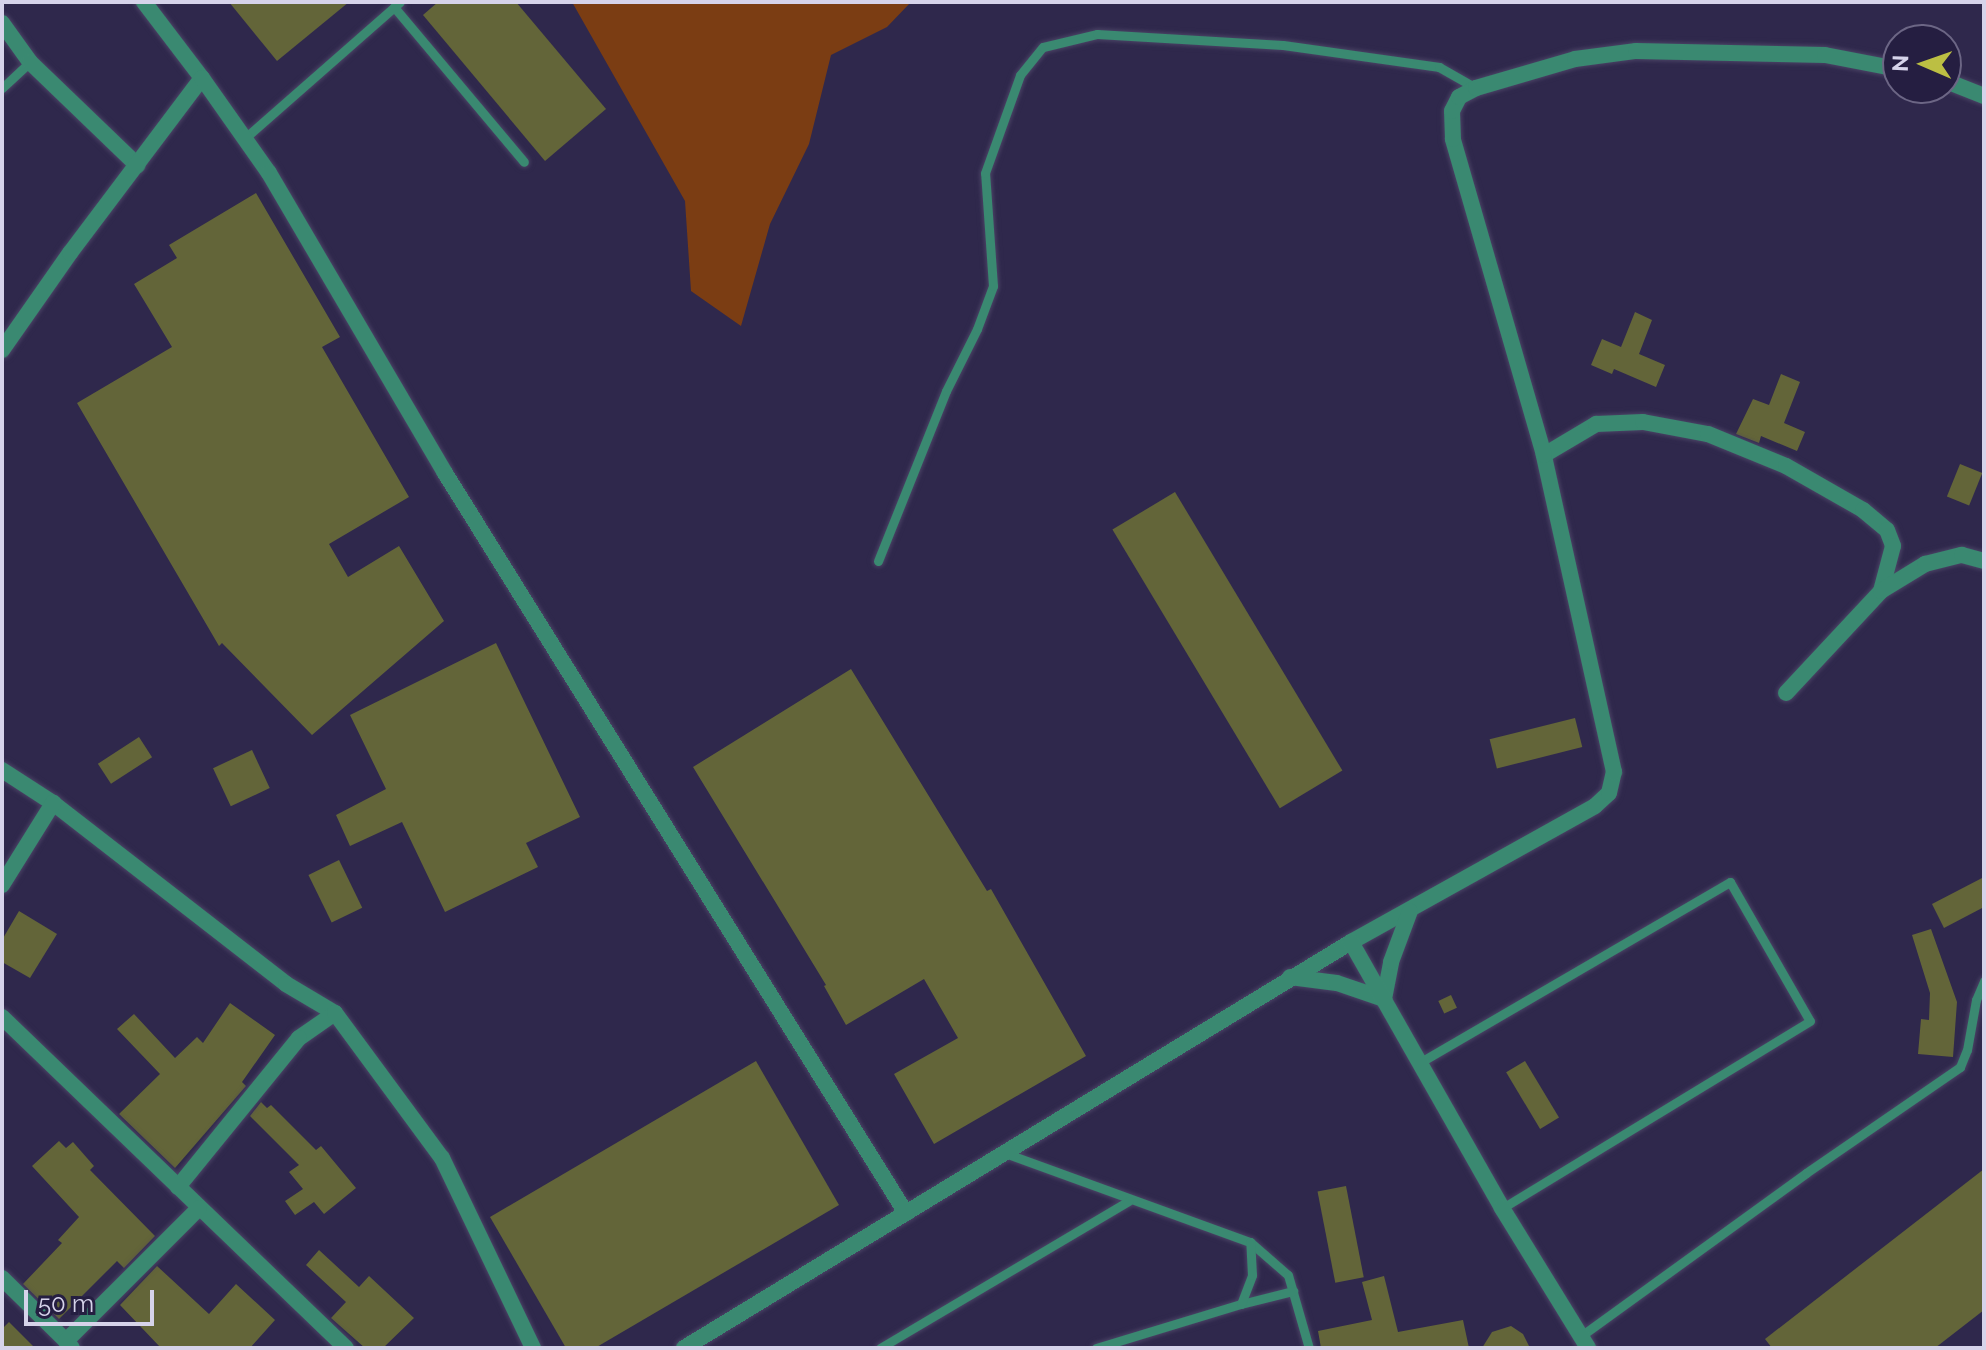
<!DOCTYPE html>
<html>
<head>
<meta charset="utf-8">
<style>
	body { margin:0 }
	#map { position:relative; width:1986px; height:1350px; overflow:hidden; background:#2f284c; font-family:Raleway,sans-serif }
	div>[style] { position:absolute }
	.green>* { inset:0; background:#7b3d13 }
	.building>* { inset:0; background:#636539; transform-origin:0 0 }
	.roads { filter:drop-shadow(0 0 2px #4a4365) drop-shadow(0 0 2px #4a4365) }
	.service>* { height:9px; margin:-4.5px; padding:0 4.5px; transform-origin:4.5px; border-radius:4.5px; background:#3a8971 }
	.minor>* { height:16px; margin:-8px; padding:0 8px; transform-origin:8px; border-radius:8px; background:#3a8971 }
	.tertiary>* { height:16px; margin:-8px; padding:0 8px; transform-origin:8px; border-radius:8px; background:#3a8971 }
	span { translate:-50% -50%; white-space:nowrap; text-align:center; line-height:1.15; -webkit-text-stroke:8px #251e41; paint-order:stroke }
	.frame { position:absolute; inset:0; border:4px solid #d6d3ea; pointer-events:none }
	.north { position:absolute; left:1882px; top:24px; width:80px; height:80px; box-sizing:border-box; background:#251e41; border:2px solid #6c6685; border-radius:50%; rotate:272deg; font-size:22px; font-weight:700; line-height:32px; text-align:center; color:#d6d3ea }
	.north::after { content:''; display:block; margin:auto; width:28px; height:36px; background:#bcbf43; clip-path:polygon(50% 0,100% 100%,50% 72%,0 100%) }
	.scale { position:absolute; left:24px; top:1290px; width:130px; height:36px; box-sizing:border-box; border:4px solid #d6d3ea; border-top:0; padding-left:10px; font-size:24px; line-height:28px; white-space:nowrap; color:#d6d3ea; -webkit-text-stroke:6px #251e41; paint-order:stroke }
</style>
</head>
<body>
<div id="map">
	<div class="green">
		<div style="clip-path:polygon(572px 2px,911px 2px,887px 27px,831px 55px,809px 144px,770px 224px,741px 326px,691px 291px,685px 201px)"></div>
	</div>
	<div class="building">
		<div style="clip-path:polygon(229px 2px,349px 2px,277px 61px)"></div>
		<div style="clip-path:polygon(438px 2px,516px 2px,606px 109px,545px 161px,423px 15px)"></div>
		<div style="clip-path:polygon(256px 193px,340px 337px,322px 347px,409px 497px,329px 544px,348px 577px,399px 546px,444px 621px,312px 735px,222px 643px,219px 646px,77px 403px,172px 347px,134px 284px,177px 258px,169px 245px)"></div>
		<div style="clip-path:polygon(1635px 312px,1652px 320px,1639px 354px,1665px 365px,1656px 387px,1614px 369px,1612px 374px,1591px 365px,1602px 339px,1621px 347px)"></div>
		<div style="clip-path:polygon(1781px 374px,1800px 382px,1784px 423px,1805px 432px,1797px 451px,1761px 436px,1759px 443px,1736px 434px,1753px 399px,1769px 405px)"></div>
		<div style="left:1960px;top:464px;width:24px;height:35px;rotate:22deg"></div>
		<div style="left:1175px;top:492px;width:325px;height:73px;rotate:59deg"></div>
		<div style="clip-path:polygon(496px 643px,580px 817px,526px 843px,538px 867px,445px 912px,402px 822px,350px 846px,336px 815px,386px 789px,350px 715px)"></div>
		<div style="clip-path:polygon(851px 669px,987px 891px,991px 889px,1086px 1056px,934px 1144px,894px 1074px,958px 1038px,924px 979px,846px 1025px,824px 986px,826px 985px,693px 767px)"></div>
		<div style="left:1575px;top:718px;width:30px;height:88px;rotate:76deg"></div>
		<div style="left:139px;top:737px;width:24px;height:49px;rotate:57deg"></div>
		<div style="left:252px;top:750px;width:42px;height:43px;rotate:65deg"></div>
		<div style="left:339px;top:860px;width:53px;height:34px;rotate:64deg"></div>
		<div style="clip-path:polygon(1984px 877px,1984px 907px,1944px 928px,1932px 904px)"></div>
		<div style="clip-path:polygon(19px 911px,57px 934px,30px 978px,2px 962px,2px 940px)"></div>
		<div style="clip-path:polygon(1931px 929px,1957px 1002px,1953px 1057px,1918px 1054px,1921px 1019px,1929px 1020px,1930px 993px,1912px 935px)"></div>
		<div style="left:1451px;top:995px;width:14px;height:14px;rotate:65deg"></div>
		<div style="clip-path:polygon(230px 1003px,275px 1035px,242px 1082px,246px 1086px,175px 1168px,119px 1114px,160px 1074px,117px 1029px,134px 1014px,175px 1058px,197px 1037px,203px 1043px)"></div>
		<div style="clip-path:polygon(756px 1061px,839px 1205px,595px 1348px,566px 1348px,490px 1217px)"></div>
		<div style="left:1525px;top:1061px;width:66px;height:22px;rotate:59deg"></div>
		<div style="clip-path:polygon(261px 1102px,267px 1108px,271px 1105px,316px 1150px,321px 1146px,356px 1188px,324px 1214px,314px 1202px,295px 1215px,285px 1201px,303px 1189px,289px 1172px,299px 1165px,250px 1116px)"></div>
		<div style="clip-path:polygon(59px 1141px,66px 1148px,73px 1142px,94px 1166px,90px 1170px,155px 1236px,124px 1268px,117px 1261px,59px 1319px,23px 1284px,62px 1243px,58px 1240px,79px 1217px,32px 1166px)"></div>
		<div style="clip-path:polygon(1984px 1169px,1984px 1310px,1935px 1348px,1772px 1348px,1765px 1339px)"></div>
		<div style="left:1346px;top:1186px;width:93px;height:29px;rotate:79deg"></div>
		<div style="clip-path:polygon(319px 1250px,359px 1287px,369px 1276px,414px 1318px,383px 1348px,365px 1348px,331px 1318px,346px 1302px,306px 1265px)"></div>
		<div style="clip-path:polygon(157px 1266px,209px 1314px,236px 1284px,275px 1320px,250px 1348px,161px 1348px,120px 1305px)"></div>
		<div style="clip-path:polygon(1384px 1276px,1398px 1332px,1463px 1320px,1469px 1348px,1321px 1348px,1318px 1331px,1372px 1320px,1362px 1282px)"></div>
		<div style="clip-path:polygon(9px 1322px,35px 1348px,2px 1348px,2px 1329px)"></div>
		<div style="clip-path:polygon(1511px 1326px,1523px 1334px,1530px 1348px,1482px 1348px,1492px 1332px)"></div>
	</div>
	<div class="roads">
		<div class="service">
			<div style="left:394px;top:7px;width:202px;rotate:50deg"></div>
			<div style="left:2px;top:88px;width:38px;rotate:-43deg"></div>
			<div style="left:245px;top:138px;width:206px;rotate:-41.3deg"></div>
			<div style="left:878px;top:561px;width:183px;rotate:-68.2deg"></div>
			<div style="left:946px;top:391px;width:69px;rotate:-63.4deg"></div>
			<div style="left:977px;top:329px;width:46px;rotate:-69.6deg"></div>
			<div style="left:993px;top:286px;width:113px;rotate:-94deg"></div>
			<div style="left:985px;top:173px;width:104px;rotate:-70.3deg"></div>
			<div style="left:1020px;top:75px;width:36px;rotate:-51deg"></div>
			<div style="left:1043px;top:47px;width:56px;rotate:-13.5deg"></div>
			<div style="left:1097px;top:34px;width:186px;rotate:3.4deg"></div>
			<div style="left:1283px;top:45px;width:158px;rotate:8deg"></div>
			<div style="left:1439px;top:67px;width:43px;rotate:29.6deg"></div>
			<div style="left:1419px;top:1063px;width:360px;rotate:-30.2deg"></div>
			<div style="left:1730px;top:882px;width:160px;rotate:60.1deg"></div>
			<div style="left:1810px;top:1021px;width:360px;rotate:148.7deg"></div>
			<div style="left:1005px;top:1153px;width:261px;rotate:20deg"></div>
			<div style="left:1250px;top:1242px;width:50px;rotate:41deg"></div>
			<div style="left:1288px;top:1275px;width:76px;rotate:74deg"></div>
			<div style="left:1241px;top:1304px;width:54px;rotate:-14deg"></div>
			<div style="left:1581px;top:1336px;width:278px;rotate:-35.9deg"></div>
			<div style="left:1806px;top:1173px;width:187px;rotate:-34.5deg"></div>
			<div style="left:1960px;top:1067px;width:18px;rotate:-68deg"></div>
			<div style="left:1967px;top:1050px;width:51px;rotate:-79.8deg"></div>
			<div style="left:1976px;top:1000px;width:21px;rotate:-67deg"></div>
			<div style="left:880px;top:1348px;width:289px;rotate:-30.6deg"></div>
			<div style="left:1096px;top:1348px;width:152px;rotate:-16.9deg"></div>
			<div style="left:1241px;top:1304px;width:31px;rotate:-69deg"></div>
			<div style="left:1252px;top:1275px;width:33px;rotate:-93deg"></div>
		</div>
		<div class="minor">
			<div style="left:144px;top:2px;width:96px;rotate:52.7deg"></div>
			<div style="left:2px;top:23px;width:48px;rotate:54.3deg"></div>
			<div style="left:30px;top:62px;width:149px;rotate:43.9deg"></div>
			<div style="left:1946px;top:81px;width:41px;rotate:21.5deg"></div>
			<div style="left:2px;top:350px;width:118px;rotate:-55deg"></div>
			<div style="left:70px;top:253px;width:219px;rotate:-53deg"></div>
			<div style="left:202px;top:78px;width:116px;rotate:54.8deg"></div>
			<div style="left:269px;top:173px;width:348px;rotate:59.6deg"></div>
			<div style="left:445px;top:473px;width:872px;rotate:58.08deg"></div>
			<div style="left:1544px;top:455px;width:61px;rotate:-30.8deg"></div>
			<div style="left:1596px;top:424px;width:47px;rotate:-2.4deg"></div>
			<div style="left:1643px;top:422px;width:66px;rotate:10.5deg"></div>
			<div style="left:1708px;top:434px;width:84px;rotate:22.3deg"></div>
			<div style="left:1786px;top:466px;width:89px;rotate:29.7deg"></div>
			<div style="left:1863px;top:510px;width:31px;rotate:40deg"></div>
			<div style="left:1887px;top:530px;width:17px;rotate:69deg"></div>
			<div style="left:1893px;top:546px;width:47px;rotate:104.9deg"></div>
			<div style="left:1786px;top:693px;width:139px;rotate:-47deg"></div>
			<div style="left:1881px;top:591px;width:52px;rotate:-31.5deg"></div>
			<div style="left:1925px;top:564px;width:38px;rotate:-14deg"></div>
			<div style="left:1962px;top:555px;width:23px;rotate:15deg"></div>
			<div style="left:2px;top:770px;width:61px;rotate:32.9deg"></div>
			<div style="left:53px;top:803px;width:295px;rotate:37.8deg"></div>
			<div style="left:286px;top:984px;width:57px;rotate:30.6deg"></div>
			<div style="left:335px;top:1013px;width:44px;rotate:145.2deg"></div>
			<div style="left:299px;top:1038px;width:192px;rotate:129.1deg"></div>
			<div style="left:2px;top:885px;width:97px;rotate:-58.1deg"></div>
			<div style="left:1351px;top:942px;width:279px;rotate:-29.1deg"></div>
			<div style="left:1595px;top:806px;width:19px;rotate:-43deg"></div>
			<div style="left:1609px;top:793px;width:22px;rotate:-77deg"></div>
			<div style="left:1614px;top:772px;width:325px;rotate:-102.5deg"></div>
			<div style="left:1544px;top:455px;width:329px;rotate:-106.1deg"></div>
			<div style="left:1453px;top:139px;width:28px;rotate:-92deg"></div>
			<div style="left:1452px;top:111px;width:16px;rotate:-63deg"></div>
			<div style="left:1459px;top:97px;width:19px;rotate:-28deg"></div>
			<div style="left:1476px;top:88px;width:103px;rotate:-16.3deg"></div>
			<div style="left:1575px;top:59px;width:62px;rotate:-7.5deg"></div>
			<div style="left:1636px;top:51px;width:189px;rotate:1.2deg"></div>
			<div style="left:1825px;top:55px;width:74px;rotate:10.9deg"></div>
			<div style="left:335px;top:1013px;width:180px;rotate:53.6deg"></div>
			<div style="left:442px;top:1158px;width:211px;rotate:64.4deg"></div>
			<div style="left:2px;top:1017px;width:477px;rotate:43.9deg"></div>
			<div style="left:2px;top:1278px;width:90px;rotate:44.5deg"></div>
			<div style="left:72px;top:1348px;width:9px;rotate:-131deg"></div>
			<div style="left:66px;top:1341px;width:188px;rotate:-45deg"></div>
		</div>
		<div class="tertiary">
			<div style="left:1290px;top:977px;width:47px;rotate:7.3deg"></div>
			<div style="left:1337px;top:983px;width:50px;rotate:18.8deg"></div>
			<div style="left:1384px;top:999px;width:38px;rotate:-79deg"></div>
			<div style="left:1391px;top:962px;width:54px;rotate:-69.6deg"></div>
			<div style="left:684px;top:1348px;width:781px;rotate:-31.33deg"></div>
			<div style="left:1351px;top:942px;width:306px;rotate:60.4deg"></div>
			<div style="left:1502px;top:1208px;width:164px;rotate:58.4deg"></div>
		</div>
	</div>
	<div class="frame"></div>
	<div class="north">N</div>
	<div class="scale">50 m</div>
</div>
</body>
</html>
